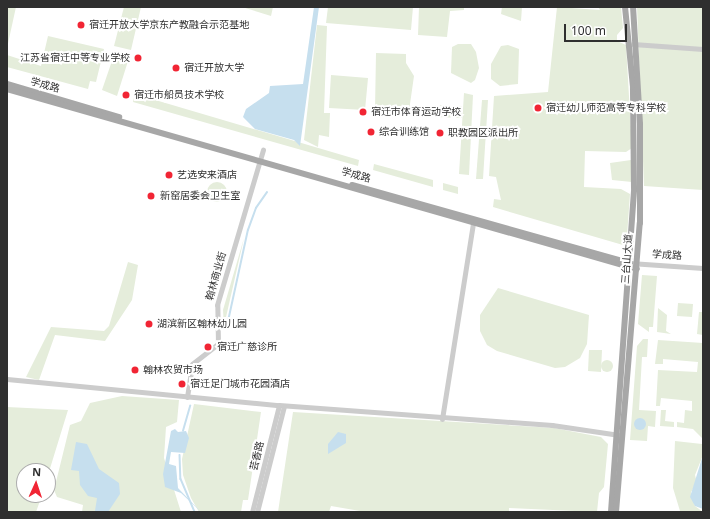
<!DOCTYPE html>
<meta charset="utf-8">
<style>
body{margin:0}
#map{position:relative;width:710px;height:519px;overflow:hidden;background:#fff;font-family:"Noto Sans","Noto Sans SC",sans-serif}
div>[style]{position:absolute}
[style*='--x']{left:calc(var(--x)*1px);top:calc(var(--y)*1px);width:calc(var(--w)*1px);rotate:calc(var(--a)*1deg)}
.green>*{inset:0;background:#e5eddb}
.round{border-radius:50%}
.water>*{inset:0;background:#c6dfee}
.stream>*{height:1.5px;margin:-0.75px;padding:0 0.75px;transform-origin:0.75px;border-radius:0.75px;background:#c6dfee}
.minor>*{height:5px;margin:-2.5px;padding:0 2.5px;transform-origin:2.5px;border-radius:2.5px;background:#ccc}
.major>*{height:6px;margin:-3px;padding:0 3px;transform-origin:3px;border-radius:3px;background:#a7a7a7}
.dots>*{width:11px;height:11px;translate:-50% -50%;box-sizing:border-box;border:2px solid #fff;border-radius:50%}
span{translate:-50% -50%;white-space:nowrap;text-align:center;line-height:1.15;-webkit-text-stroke:4px #fff;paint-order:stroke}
.poi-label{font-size:10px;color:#2f2f2f}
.left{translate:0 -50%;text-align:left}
.right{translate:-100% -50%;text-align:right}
.street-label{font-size:10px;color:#2f2f2f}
.frame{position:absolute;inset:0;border:8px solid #2f2f2f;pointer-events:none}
.north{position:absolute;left:16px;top:463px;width:40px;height:40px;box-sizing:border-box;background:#fff;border:1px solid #acacac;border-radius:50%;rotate:3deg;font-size:11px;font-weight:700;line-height:16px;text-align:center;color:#2f2f2f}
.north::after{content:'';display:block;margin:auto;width:14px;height:18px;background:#f12534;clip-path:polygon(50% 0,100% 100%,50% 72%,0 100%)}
.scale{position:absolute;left:564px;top:24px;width:63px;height:18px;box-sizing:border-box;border:2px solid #2f2f2f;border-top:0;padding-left:5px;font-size:12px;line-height:14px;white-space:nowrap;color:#2f2f2f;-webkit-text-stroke:3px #fff;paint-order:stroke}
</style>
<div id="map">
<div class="green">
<i style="clip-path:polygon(7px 7px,16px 7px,7px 48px)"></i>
<i style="clip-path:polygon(124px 7px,141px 7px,131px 50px,114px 46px)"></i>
<i style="clip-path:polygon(242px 7px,273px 7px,271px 16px)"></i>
<i style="clip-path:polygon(328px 7px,413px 7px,411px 30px,326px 23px)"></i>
<i style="clip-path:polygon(419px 7px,464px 7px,464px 10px,450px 11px,447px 37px,418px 35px)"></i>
<i style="clip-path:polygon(502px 7px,522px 7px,521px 21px,501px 14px)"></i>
<i style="clip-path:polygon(557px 7px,600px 10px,598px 7px,621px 7px,623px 28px,617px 35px,617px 41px,626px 45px,632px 148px,626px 152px,585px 151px,584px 187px,621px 189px,630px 194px,627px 236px,623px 245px,493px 207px,494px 199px,501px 200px,496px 177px,489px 176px,494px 96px,548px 92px)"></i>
<i style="clip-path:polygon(637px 7px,703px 7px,703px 190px,644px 186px)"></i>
<i style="clip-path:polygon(317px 25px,327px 26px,324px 113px,330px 113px,329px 137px,319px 135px,318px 147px,304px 140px)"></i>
<i style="clip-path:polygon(48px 36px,104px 49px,96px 82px,90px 81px,88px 89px,7px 67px,7px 55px,41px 66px)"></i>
<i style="clip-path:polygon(458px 44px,471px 44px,476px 52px,479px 68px,475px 80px,471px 83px,451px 73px,452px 47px)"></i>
<i style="clip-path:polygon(508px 45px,519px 49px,518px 84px,500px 86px,491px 79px,491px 64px,501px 46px)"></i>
<i style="clip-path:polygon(376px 53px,406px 54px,406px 63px,414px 76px,409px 111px,375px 109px)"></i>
<i style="clip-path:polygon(114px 55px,128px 61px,117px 96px,102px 90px)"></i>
<i style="clip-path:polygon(331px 75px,368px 78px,365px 110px,329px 108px)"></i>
<i style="clip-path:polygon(464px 93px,473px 95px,469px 175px,459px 174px)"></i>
<i style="clip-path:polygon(135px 94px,359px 160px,358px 166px,133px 102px)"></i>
<i style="clip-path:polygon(482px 100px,488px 100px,483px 179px,476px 179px)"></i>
<i style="clip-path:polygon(435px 105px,462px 106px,462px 118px,435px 117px)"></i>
<i style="clip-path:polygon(631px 160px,632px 182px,612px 180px,610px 163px)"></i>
<i style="clip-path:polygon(374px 164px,433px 180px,433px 187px,373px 170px)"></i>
<i class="round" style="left:207px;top:182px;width:20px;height:20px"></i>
<i style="clip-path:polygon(443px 183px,458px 187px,458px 194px,443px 190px)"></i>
<i style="clip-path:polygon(244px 238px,224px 326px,223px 310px)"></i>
<i style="clip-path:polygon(128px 262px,138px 265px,132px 300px,105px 341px,55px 335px,39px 380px,26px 377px,51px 327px,104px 331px,109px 326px)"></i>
<i style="clip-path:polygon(642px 275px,657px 276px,653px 327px,649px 327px,649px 332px,638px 324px)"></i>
<i style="clip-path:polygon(498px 288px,589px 315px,587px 344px,580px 358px,565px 367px,555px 368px,497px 351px,487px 345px,480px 331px,480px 315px)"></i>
<i style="clip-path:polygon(678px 303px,693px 304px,692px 317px,677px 316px)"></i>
<i style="clip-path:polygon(658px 308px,667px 315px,666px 331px,671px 334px,657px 332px)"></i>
<i style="clip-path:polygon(699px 312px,703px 312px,703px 335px,697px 334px)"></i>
<i style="clip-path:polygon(643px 339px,648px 339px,647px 357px,642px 357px,639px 410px,656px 411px,655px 427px,648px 426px,647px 441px,630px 440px,637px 346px)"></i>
<i style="clip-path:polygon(658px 340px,703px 343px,703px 439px,693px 429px,677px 427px,677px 422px,684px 423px,685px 410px,692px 411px,692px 401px,661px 398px,660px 406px,656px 406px,658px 370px,697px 372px,698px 362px,663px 359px,663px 364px,655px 364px)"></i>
<i style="clip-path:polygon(589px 350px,602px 350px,601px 372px,588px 371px)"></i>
<i class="round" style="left:601px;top:360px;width:12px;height:12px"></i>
<i style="clip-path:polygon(122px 396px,179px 400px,177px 422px,166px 427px,164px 458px,181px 512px,82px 512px,83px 505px,57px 497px,54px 490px,70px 425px,81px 421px,90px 403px)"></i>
<i style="clip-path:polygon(194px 404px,261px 412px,248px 500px,243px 500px,241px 512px,199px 512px,191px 498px,183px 475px,182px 459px)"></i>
<i style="clip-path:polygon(7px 407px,68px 410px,48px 475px,48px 471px,24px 471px,24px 495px,42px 495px,36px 512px,7px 512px)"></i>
<i style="clip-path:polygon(661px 410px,666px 410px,665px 421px,674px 422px,674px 427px,660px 426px)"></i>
<i style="clip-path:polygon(293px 412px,554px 428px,601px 437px,608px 444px,604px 487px,599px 493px,597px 512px,509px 508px,509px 512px,366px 512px,331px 506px,329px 512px,278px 512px)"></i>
<i style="clip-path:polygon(675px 441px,702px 444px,703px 455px,695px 475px,697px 483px,691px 492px,695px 506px,703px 512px,680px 511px,673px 488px)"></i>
</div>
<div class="water">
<i style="clip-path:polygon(314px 7px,319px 7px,300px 146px,294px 140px,255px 129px,243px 117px,246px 109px,269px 93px,270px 86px,303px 84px)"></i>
<i class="round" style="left:634px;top:418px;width:12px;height:12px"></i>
<i style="clip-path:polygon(175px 429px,178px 432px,186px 431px,189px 438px,185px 453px,171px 452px,169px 464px,176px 466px,178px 488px,201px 512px,181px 493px,165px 487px,163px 474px,171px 431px)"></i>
<i style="clip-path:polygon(338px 432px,346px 434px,346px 443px,328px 454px,328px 444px)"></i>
<i style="clip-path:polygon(76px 442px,87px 444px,99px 469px,119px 483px,120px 494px,108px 512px,95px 511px,97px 498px,88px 496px,80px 485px,79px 471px,71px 470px)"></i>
<i style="clip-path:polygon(703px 455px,703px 509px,695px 506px,690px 497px)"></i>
</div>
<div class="stream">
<i style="--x:227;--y:326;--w:98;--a:-77.7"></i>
<i style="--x:248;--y:230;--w:23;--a:-70"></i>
<i style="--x:256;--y:208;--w:19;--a:-55"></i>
<i style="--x:183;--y:431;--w:26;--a:-74"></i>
<i style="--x:180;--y:455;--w:24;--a:88"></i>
<i style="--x:181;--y:479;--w:36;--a:67"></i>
</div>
<div class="minor">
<i style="--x:633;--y:44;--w:70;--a:4.1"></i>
<i style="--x:630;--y:263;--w:73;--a:3.9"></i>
<i style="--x:7;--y:379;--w:273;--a:5.5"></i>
<i style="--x:279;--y:405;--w:274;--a:4.2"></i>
<i style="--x:552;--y:425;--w:68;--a:8.5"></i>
<i style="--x:187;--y:397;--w:33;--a:-81"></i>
<i style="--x:192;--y:364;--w:33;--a:-38"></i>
<i style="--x:218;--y:344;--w:39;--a:-91"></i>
<i style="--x:217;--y:305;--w:162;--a:-73.5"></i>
<i style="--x:442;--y:419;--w:197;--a:-81"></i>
<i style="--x:252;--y:512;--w:110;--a:-75.8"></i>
<i style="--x:257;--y:512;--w:109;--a:-75.7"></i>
</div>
<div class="major">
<i style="--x:7;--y:84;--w:117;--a:16.4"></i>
<i style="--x:7;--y:89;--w:655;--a:15.95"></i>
<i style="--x:352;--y:185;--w:289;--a:15.7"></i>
<i style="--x:611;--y:512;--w:325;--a:-85.9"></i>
<i style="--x:634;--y:188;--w:101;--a:-90.6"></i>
<i style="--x:633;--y:87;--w:80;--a:-95.7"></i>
<i style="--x:616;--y:512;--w:290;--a:-85.3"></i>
<i style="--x:640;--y:223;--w:99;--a:-90"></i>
<i style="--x:640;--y:124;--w:117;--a:-93.4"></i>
</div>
<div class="dots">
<i style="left:81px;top:25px;background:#f12534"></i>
<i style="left:138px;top:58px;background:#f12534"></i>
<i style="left:176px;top:68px;background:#f12534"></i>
<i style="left:126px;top:95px;background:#f12534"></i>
<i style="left:538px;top:108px;background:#f12534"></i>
<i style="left:363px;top:112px;background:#f12534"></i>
<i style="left:371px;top:132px;background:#f12534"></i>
<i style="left:440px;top:133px;background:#f12534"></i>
<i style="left:169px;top:175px;background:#f12534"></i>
<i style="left:151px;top:196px;background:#f12534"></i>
<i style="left:149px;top:324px;background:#f12534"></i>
<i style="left:208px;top:347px;background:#f12534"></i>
<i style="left:135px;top:370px;background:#f12534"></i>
<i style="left:182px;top:384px;background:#f12534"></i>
</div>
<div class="poi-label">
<span class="left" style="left:89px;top:25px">宿迁开放大学京东产教融合示范基地</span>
<span class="right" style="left:130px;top:58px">江苏省宿迁中等专业学校</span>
<span class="left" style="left:184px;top:68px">宿迁开放大学</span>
<span class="left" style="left:134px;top:95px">宿迁市船员技术学校</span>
<span class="left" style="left:546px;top:108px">宿迁幼儿师范高等专科学校</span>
<span class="left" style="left:371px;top:112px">宿迁市体育运动学校</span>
<span class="left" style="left:379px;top:132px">综合训练馆</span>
<span class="left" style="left:448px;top:133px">职教园区派出所</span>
<span class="left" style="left:177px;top:175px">艺选安来酒店</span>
<span class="left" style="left:160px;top:196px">新窑居委会卫生室</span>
<span class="left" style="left:157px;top:324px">湖滨新区翰林幼儿园</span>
<span class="left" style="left:217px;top:347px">宿迁广慈诊所</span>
<span class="left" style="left:143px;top:370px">翰林农贸市场</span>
<span class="left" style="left:190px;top:384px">宿迁足门城市花园酒店</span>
</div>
<div class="street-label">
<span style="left:45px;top:85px;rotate:16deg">学成路</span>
<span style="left:356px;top:175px;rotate:16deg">学成路</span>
<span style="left:667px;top:255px;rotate:4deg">学成路</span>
<span style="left:627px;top:259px;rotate:-86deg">三台山大道</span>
<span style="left:216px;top:276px;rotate:-74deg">翰林商业街</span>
<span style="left:257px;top:456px;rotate:-76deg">芸香路</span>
</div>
<div class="frame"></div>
<div class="north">N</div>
<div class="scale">100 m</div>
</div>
